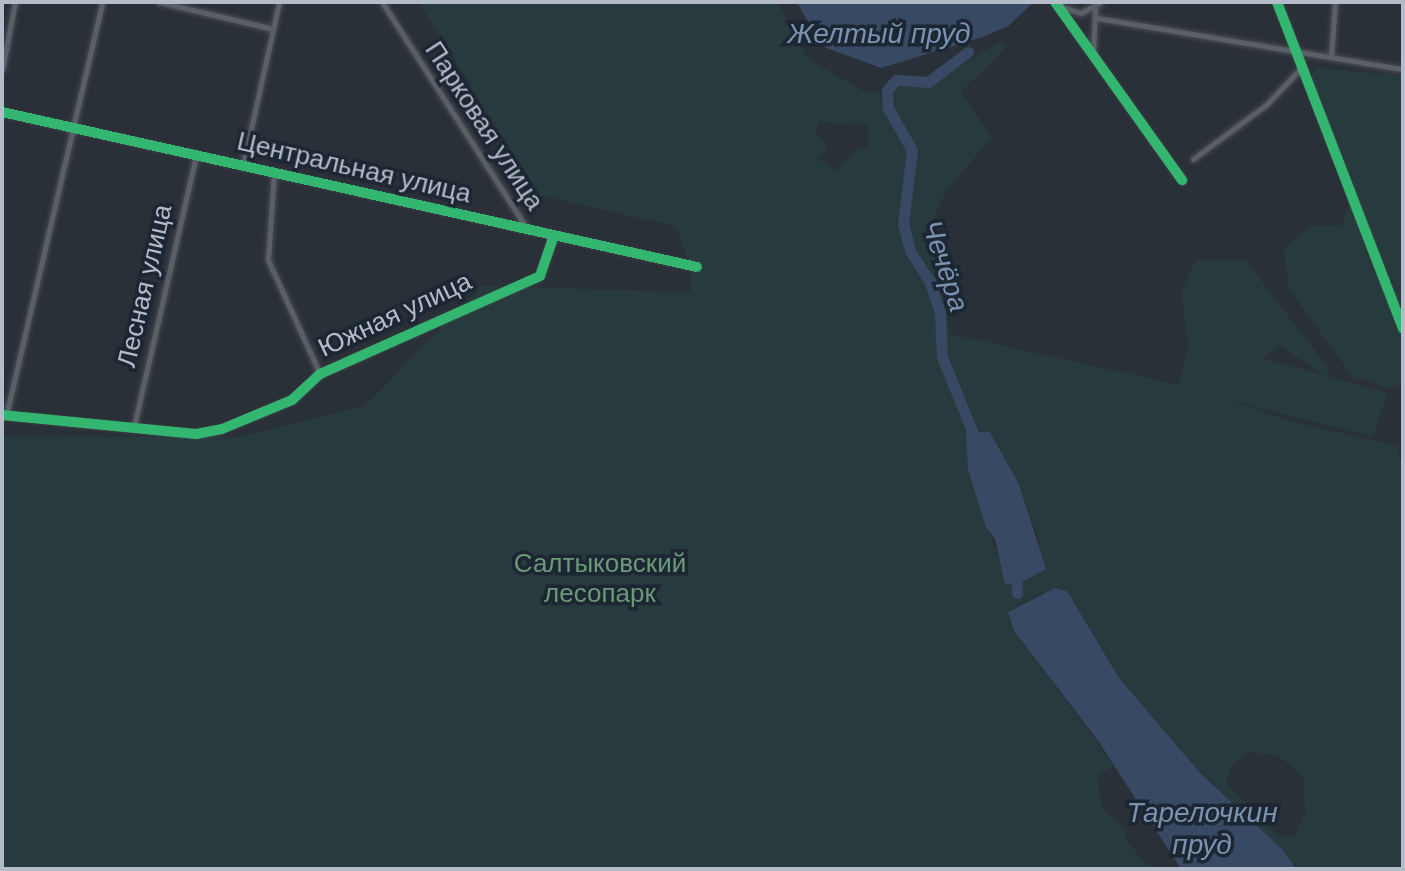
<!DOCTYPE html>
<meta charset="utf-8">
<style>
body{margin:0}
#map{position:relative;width:1405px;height:871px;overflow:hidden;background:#2a3038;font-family:Arial,sans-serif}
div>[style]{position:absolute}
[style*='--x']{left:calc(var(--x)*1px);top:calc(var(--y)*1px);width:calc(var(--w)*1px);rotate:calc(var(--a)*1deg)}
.green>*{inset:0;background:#273a3e}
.water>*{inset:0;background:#384963}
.river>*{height:11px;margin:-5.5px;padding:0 5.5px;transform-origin:5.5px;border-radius:5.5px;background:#384963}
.roads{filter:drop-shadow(0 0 2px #484c53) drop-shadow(0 0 2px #484c53)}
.minor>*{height:5px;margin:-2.5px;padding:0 2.5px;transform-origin:2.5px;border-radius:2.5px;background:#5a5e66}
.cycleway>*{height:10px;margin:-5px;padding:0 5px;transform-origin:5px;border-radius:5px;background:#33b770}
span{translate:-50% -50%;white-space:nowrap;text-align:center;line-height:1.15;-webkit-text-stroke:7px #1d2633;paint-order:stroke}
.street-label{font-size:26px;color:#b4bcc9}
.park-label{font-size:26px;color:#6b9a76}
.water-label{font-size:28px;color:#7c92b1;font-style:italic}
.frame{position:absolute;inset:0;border:4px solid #b4bcc9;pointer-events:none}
</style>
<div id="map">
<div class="green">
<i style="clip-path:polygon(evenodd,419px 2px,777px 2px,808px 59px,865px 92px,885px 94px,902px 85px,932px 83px,1001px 41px,1006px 48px,961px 91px,992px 138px,946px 190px,929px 228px,950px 334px,1179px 385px,1188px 345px,1181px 292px,1196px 261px,1246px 261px,1330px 370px,1327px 376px,1387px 393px,1373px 437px,1221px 398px,1298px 423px,1398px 446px,1403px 474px,1403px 869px,1296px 869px,1282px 849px,1200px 773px,1119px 678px,1067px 591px,1040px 592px,1008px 612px,1014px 631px,1114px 766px,1097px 776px,1102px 810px,1123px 827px,1126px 840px,1147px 865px,1160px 869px,2px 869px,2px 436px,239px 437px,364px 406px,482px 286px,690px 292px,691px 270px,678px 231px,671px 225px,538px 195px,419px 2px,819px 122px,867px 125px,869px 148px,858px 148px,836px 171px,818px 159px,828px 146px,816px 133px,819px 122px,419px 2px,1280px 346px,1321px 373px,1321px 374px,1261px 359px,1280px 346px,419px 2px,990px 432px,1019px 484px,1039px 539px,1038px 553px,1006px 580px,968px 470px,970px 457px,990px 432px,419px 2px,1249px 752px,1279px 756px,1304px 778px,1305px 815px,1294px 837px,1278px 837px,1226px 783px,1231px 765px,1249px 752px)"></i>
<i style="clip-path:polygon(1317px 68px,1403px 76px,1401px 384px,1390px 389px,1352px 376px,1289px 289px,1284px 249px,1310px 226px,1342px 225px,1349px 205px,1351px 183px,1310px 75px)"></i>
</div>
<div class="water">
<i style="clip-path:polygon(797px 2px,1034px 2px,1008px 26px,983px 37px,881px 68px,821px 46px)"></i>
<i style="clip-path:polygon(990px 432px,1019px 484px,1046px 569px,1016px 585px,1005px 584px,995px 539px,986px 527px,968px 470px,966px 433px)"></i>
<i style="clip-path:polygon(1055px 588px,1067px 591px,1119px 678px,1200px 773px,1282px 849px,1296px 869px,1181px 869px,1099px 742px,1014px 631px,1008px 612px)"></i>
</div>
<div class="river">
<i style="--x:968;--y:52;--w:50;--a:143.1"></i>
<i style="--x:928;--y:82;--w:32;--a:-176"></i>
<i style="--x:896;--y:80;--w:13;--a:132"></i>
<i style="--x:887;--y:90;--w:18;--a:87"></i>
<i style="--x:888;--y:108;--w:48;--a:60.3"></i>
<i style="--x:912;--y:150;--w:75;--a:96.9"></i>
<i style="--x:903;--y:224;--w:28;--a:75"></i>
<i style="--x:910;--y:251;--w:37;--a:57"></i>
<i style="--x:930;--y:282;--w:32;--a:72"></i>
<i style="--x:940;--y:312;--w:45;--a:87.5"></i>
<i style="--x:942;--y:357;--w:93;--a:67.9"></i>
<i style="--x:1016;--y:571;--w:22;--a:87"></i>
</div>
<div class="roads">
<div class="minor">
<i style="--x:159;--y:2;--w:117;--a:13.3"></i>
<i style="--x:382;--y:2;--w:271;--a:57.4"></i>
<i style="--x:1055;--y:2;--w:219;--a:54.5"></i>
<i style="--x:1277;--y:2;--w:350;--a:68.9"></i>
<i style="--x:1059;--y:6;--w:23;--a:18"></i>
<i style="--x:1081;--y:13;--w:23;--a:-29"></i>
<i style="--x:1097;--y:18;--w:310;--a:9.5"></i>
<i style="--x:1093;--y:55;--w:46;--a:-87.5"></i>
<i style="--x:1331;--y:57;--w:55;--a:-85.8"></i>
<i style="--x:2;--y:70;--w:69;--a:-79.2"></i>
<i style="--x:2;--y:112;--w:712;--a:12.57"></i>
<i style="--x:1193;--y:159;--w:92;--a:-36.6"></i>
<i style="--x:1267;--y:104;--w:51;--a:-46.6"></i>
<i style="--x:243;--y:165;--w:167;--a:-77.5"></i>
<i style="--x:274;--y:172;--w:88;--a:93.9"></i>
<i style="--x:268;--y:260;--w:125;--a:65.5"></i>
<i style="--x:2;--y:415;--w:195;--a:5.6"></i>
<i style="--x:196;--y:434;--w:26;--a:-11"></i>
<i style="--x:222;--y:429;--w:76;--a:-22.5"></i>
<i style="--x:292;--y:400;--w:38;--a:-43"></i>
<i style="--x:320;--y:374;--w:241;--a:-24"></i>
<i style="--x:540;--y:276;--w:40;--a:-71.1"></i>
<i style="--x:6;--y:416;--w:425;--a:-76.9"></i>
<i style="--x:134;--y:426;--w:278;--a:-77.1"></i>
</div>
</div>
<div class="cycleway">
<i style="--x:1055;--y:2;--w:219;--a:54.5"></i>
<i style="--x:1277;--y:2;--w:350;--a:68.9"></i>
<i style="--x:2;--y:112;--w:712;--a:12.57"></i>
<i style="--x:2;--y:415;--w:195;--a:5.6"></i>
<i style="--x:196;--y:434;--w:26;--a:-11"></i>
<i style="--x:222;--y:429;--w:76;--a:-22.5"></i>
<i style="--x:292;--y:400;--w:38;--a:-43"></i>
<i style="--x:320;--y:374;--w:241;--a:-24"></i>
<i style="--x:540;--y:276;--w:40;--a:-71.1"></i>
</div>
<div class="street-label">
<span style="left:484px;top:126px;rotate:57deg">Парковая улица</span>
<span style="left:354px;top:168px;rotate:13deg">Центральная улица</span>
<span style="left:145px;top:286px;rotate:-77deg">Лесная улица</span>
<span style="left:395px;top:315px;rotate:-25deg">Южная улица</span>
</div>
<div class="park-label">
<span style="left:600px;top:579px">Салтыковский<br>лесопарк</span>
</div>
<div class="water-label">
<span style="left:879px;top:34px">Желтый пруд</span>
<span style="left:945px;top:266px;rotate:72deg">Чечёра</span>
<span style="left:1202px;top:829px">Тарелочкин<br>пруд</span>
</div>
<div class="frame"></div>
</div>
